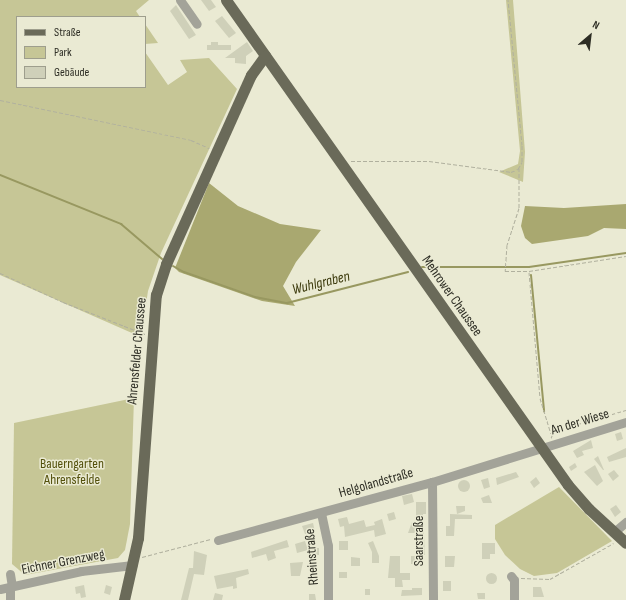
<!DOCTYPE html>
<meta charset="utf-8">
<style>
body{margin:0}
#map{position:relative;width:626px;height:600px;overflow:hidden;background:#eaead3;font-family:"Sofia Sans Condensed",sans-serif}
div>[style]{position:absolute}
[style*='--x']{left:calc(var(--x)*1px);top:calc(var(--y)*1px);width:calc(var(--w)*1px);rotate:calc(var(--a)*1deg)}
.green>*{inset:0;background:#c6c696}
.forest>*{inset:0;background:#a9a870}
.stream>*{height:2px;margin:-1px;padding:0 1px;transform-origin:1px;border-radius:1px;background:#989860}
.building>*{inset:0;background:#cfd0b9}
.round{border-radius:50%}
.path>*{height:1px;margin-top:-0.5px;transform-origin:0;background:repeating-linear-gradient(90deg,#b0b09e 0 4px,transparent 0 6px)}
.minor>*{height:9px;margin:-4.5px;padding:0 4.5px;transform-origin:4.5px;border-radius:4.5px;background:#a3a399}
.major>*{height:11px;margin:-5.5px;padding:0 5.5px;transform-origin:5.5px;border-radius:5.5px;background:#6a6a59}
span{translate:-50% -50%;white-space:nowrap;text-align:center;line-height:1.15;-webkit-text-stroke:3px #eaead3;paint-order:stroke}
.street-label{font-size:14px;color:#2d2d24}
.park-label{font-size:14px;color:#53500b}
.water-label{font-size:15px;color:#3b390b;font-style:italic}
.legend{position:absolute;left:16px;top:16px;width:130px;height:72px;box-sizing:border-box;background:#eaead3;border:1px solid #9e9e8d;margin:0;padding:5px 7px;list-style:none;font-size:12px;color:#2d2d24}
.legend li{display:flex;align-items:center;gap:8px;height:20px}
.legend b{width:20px;border:1px solid #9e9e8d}
.north{position:absolute;left:570px;top:16px;width:40px;height:40px;-webkit-text-stroke:3px #eaead3;paint-order:stroke;rotate:28deg;font-size:11px;font-weight:700;line-height:16px;text-align:center;color:#2d2d24}
.north::after{content:'';display:block;margin:auto;width:14px;height:18px;background:#2d2d24;clip-path:polygon(50% 0,100% 100%,50% 72%,0 100%)}
</style>
<div id="map">
<div class="green">
<i style="clip-path:polygon(0 0,149px 0,136px 11px,140px 17px,17px 17px,17px 87px,145px 87px,145px 52px,168px 85px,187px 72px,180px 60px,209px 58px,237px 89px,161px 253px,148px 291px,141px 337px,0 275px)"></i>
<i style="clip-path:polygon(506px 0,513px 0,525px 152px,523px 182px,499px 172px,518px 164px,520px 151px)"></i>
<i style="clip-path:polygon(145px 24px,158px 43px,145px 44px)"></i>
<i style="clip-path:polygon(134px 398px,130px 524px,125px 550px,118px 558px,25px 575px,12px 564px,14px 423px)"></i>
<i style="clip-path:polygon(559px 487px,612px 541px,557px 573px,534px 576px,520px 569px,505px 555px,495px 539px,495px 525px)"></i>
</div>
<div class="forest">
<i style="clip-path:polygon(209px 183px,238px 206px,280px 224px,321px 230px,296px 262px,283px 286px,295px 306px,262px 301px,179px 272px,175px 268px)"></i>
<i style="clip-path:polygon(626px 204px,626px 229px,604px 228px,588px 236px,532px 244px,525px 238px,521px 226px,525px 206px,564px 208px)"></i>
</div>
<div class="stream">
<i style="--x:0;--y:175;--w:131;--a:22"></i>
<i style="--x:121;--y:224;--w:54;--a:40.5"></i>
<i style="--x:173;--y:266;--w:13;--a:29"></i>
<i style="--x:184;--y:272;--w:75;--a:19.4"></i>
<i style="--x:255;--y:297;--w:33;--a:11"></i>
<i style="--x:287;--y:303;--w:125;--a:-14.4"></i>
<i style="--x:422;--y:267;--w:107;--a:0"></i>
<i style="--x:529;--y:267;--w:98;--a:-8.2"></i>
<i style="--x:531;--y:275;--w:137;--a:84.5"></i>
</div>
<div class="building">
<i style="clip-path:polygon(201px 0,211px 0,216px 7px,209px 11px)"></i>
<i style="clip-path:polygon(176px 5px,196px 35px,189px 39px,170px 11px)"></i>
<i style="clip-path:polygon(222px 16px,236px 33px,229px 38px,215px 21px)"></i>
<i style="clip-path:polygon(211px 42px,218px 42px,218px 45px,231px 45px,231px 50px,207px 50px,207px 45px,211px 45px)"></i>
<i style="clip-path:polygon(247px 42px,253px 51px,246px 56px,246px 64px,235px 63px,235px 58px,225px 58px)"></i>
<i style="clip-path:polygon(621px 432px,623px 439px,617px 441px,615px 434px)"></i>
<i style="clip-path:polygon(591px 440px,593px 448px,582px 451px,584px 455px,577px 458px,573px 451px)"></i>
<i style="clip-path:polygon(626px 448px,626px 457px,609px 462px,607px 457px)"></i>
<i style="clip-path:polygon(598px 456px,604px 470px,603px 470px,594px 459px)"></i>
<i style="clip-path:polygon(575px 463px,577px 467px,571px 471px,569px 467px)"></i>
<i style="clip-path:polygon(595px 465px,603px 481px,597px 486px,584px 472px)"></i>
<i style="clip-path:polygon(614px 470px,619px 476px,613px 481px,608px 474px)"></i>
<i style="clip-path:polygon(516px 472px,519px 477px,497px 485px,496px 478px)"></i>
<i style="clip-path:polygon(536px 477px,540px 483px,534px 488px,530px 482px)"></i>
<i style="clip-path:polygon(488px 478px,490px 487px,484px 489px,481px 480px)"></i>
<i class="round" style="left:458px;top:480px;width:12px;height:12px"></i>
<i style="clip-path:polygon(412px 494px,414px 502px,404px 505px,402px 496px)"></i>
<i style="clip-path:polygon(489px 495px,492px 503px,483px 503px,481px 498px)"></i>
<i style="clip-path:polygon(416px 502px,426px 502px,426px 514px,423px 514px,425px 555px,416px 555px,416px 533px,408px 533px,412px 522px,416px 522px)"></i>
<i style="clip-path:polygon(616px 505px,621px 512px,615px 517px,610px 509px)"></i>
<i style="clip-path:polygon(456px 506px,465px 506px,465px 511px,457px 514px)"></i>
<i style="clip-path:polygon(394px 512px,396px 519px,389px 521px,387px 514px)"></i>
<i style="clip-path:polygon(450px 514px,472px 515px,472px 519px,455px 519px,454px 536px,446px 536px,446px 526px,450px 526px)"></i>
<i style="clip-path:polygon(347px 517px,349px 524px,364px 520px,366px 527px,375px 525px,374px 522px,382px 519px,386px 534px,375px 537px,374px 530px,345px 537px,344px 526px,340px 527px,338px 519px)"></i>
<i style="clip-path:polygon(313px 523px,315px 532px,305px 534px,302px 526px)"></i>
<i style="clip-path:polygon(287px 540px,289px 547px,274px 551px,276px 558px,268px 561px,266px 554px,252px 558px,251px 552px)"></i>
<i style="clip-path:polygon(305px 541px,308px 550px,297px 553px,295px 544px)"></i>
<i style="clip-path:polygon(339px 541px,348px 541px,348px 550px,339px 550px)"></i>
<i style="clip-path:polygon(373px 541px,379px 556px,379px 563px,372px 563px,372px 552px,368px 543px)"></i>
<i style="clip-path:polygon(482px 543px,495px 543px,495px 554px,490px 554px,490px 559px,482px 559px)"></i>
<i style="clip-path:polygon(312px 548px,319px 548px,319px 555px,312px 555px)"></i>
<i style="clip-path:polygon(194px 551px,207px 555px,204px 575px,194px 574px,188px 600px,181px 600px,189px 568px,193px 568px)"></i>
<i style="clip-path:polygon(390px 556px,400px 556px,400px 573px,410px 573px,410px 580px,402px 580px,403px 587px,395px 587px,395px 578px,388px 578px)"></i>
<i style="clip-path:polygon(411px 556px,420px 556px,420px 564px,411px 564px)"></i>
<i style="clip-path:polygon(445px 556px,455px 556px,454px 567px,445px 567px)"></i>
<i style="clip-path:polygon(351px 557px,360px 558px,360px 566px,351px 566px)"></i>
<i style="clip-path:polygon(303px 562px,300px 576px,291px 576px,290px 563px)"></i>
<i style="clip-path:polygon(248px 569px,249px 574px,236px 578px,237px 588px,233px 589px,233px 586px,217px 589px,214px 576px)"></i>
<i style="clip-path:polygon(339px 572px,347px 572px,347px 578px,339px 578px)"></i>
<i class="round" style="left:485.5px;top:572.5px;width:11px;height:11px"></i>
<i style="clip-path:polygon(311px 578px,316px 578px,316px 585px,311px 585px)"></i>
<i style="clip-path:polygon(443px 581px,451px 581px,451px 591px,443px 591px)"></i>
<i style="clip-path:polygon(84px 585px,86px 597px,81px 598px,80px 593px,76px 594px,75px 587px)"></i>
<i style="clip-path:polygon(106px 585px,112px 587px,110px 595px,104px 593px)"></i>
<i style="clip-path:polygon(533px 587px,541px 587px,544px 597px,533px 597px)"></i>
<i style="clip-path:polygon(412px 588px,422px 588px,422px 595px,401px 596px,402px 590px,412px 590px)"></i>
<i style="clip-path:polygon(365px 589px,370px 589px,370px 595px,365px 595px)"></i>
<i style="clip-path:polygon(215px 593px,223px 595px,222px 600px,213px 600px)"></i>
<i style="clip-path:polygon(477px 593px,485px 593px,485px 599px,478px 599px)"></i>
<i style="clip-path:polygon(309px 594px,315px 594px,316px 600px,309px 600px)"></i>
</div>
<div class="path">
<i style="--x:0;--y:100;--w:195;--a:11.8"></i>
<i style="--x:191;--y:140;--w:20;--a:24"></i>
<i style="--x:351;--y:161;--w:78;--a:0"></i>
<i style="--x:429;--y:161;--w:83;--a:7.6"></i>
<i style="--x:511;--y:172;--w:8;--a:-23"></i>
<i style="--x:518;--y:169;--w:8;--a:-60"></i>
<i style="--x:522;--y:162;--w:17;--a:-90"></i>
<i style="--x:522;--y:145;--w:146;--a:-95.5"></i>
<i style="--x:519;--y:168;--w:40;--a:90"></i>
<i style="--x:519;--y:208;--w:39;--a:108"></i>
<i style="--x:507;--y:245;--w:26;--a:94"></i>
<i style="--x:505;--y:271;--w:24;--a:0"></i>
<i style="--x:529;--y:271;--w:98;--a:-8.8"></i>
<i style="--x:529;--y:272;--w:126;--a:85"></i>
<i style="--x:540;--y:398;--w:37;--a:73"></i>
<i style="--x:0;--y:273;--w:69;--a:24.7"></i>
<i style="--x:63;--y:302;--w:88;--a:21.3"></i>
<i style="--x:551;--y:438;--w:8;--a:-67"></i>
<i style="--x:554;--y:431;--w:75;--a:-16.3"></i>
<i style="--x:142;--y:557;--w:71;--a:-14.6"></i>
<i style="--x:521;--y:578;--w:29;--a:2"></i>
<i style="--x:550;--y:579;--w:73;--a:-29.4"></i>
</div>
<div class="minor">
<i style="--x:180;--y:0;--w:29;--a:55"></i>
<i style="--x:432;--y:482;--w:118;--a:89.5"></i>
<i style="--x:321;--y:513;--w:34;--a:78"></i>
<i style="--x:328;--y:546;--w:54;--a:90"></i>
<i style="--x:614;--y:532;--w:16;--a:-40"></i>
<i style="--x:218;--y:540;--w:222;--a:-15.2"></i>
<i style="--x:432;--y:482;--w:203;--a:-17.2"></i>
<i style="--x:10;--y:574;--w:12;--a:81"></i>
<i style="--x:511;--y:576;--w:5;--a:53"></i>
<i style="--x:514;--y:580;--w:20;--a:90"></i>
<i style="--x:10;--y:587;--w:13;--a:90"></i>
<i style="--x:0;--y:589;--w:83;--a:-12.5"></i>
<i style="--x:81;--y:571;--w:52;--a:-6.6"></i>
</div>
<div class="major">
<i style="--x:226;--y:0;--w:593;--a:54.81"></i>
<i style="--x:568;--y:485;--w:32;--a:49"></i>
<i style="--x:589;--y:509;--w:50;--a:42.6"></i>
<i style="--x:124;--y:600;--w:64;--a:-77.3"></i>
<i style="--x:138;--y:538;--w:244;--a:-85.8"></i>
<i style="--x:156;--y:295;--w:33;--a:-72"></i>
<i style="--x:166;--y:264;--w:207;--a:-65.8"></i>
<i style="--x:251;--y:75;--w:24;--a:-54"></i>
</div>
<div class="street-label">
<span style="left:452px;top:296px;rotate:55deg">Mehrower Chaussee</span>
<span style="left:137px;top:351px;rotate:-85deg">Ahrensfelder Chaussee</span>
<span style="left:580px;top:422px;rotate:-17deg">An der Wiese</span>
<span style="left:376px;top:483px;rotate:-16deg">Helgolandstraße</span>
<span style="left:419px;top:541px;rotate:-90deg">Saarstraße</span>
<span style="left:312px;top:557px;rotate:-94deg">Rheinstraße</span>
<span style="left:63px;top:562px;rotate:-11deg">Eichner Grenzweg</span>
</div>
<div class="park-label">
<span style="left:72px;top:472px">Bauerngarten<br>Ahrensfelde</span>
</div>
<div class="water-label">
<span style="left:321px;top:283px;rotate:-14deg">Wuhlgraben</span>
</div>
<ul class="legend">
<li><b style="height:5px;background:#6a6a59"></b>Straße</li>
<li><b style="height:11px;background:#c6c696"></b>Park</li>
<li><b style="height:11px;background:#cfd0b9"></b>Gebäude</li>
</ul>
<div class="north">N</div>
</div>
